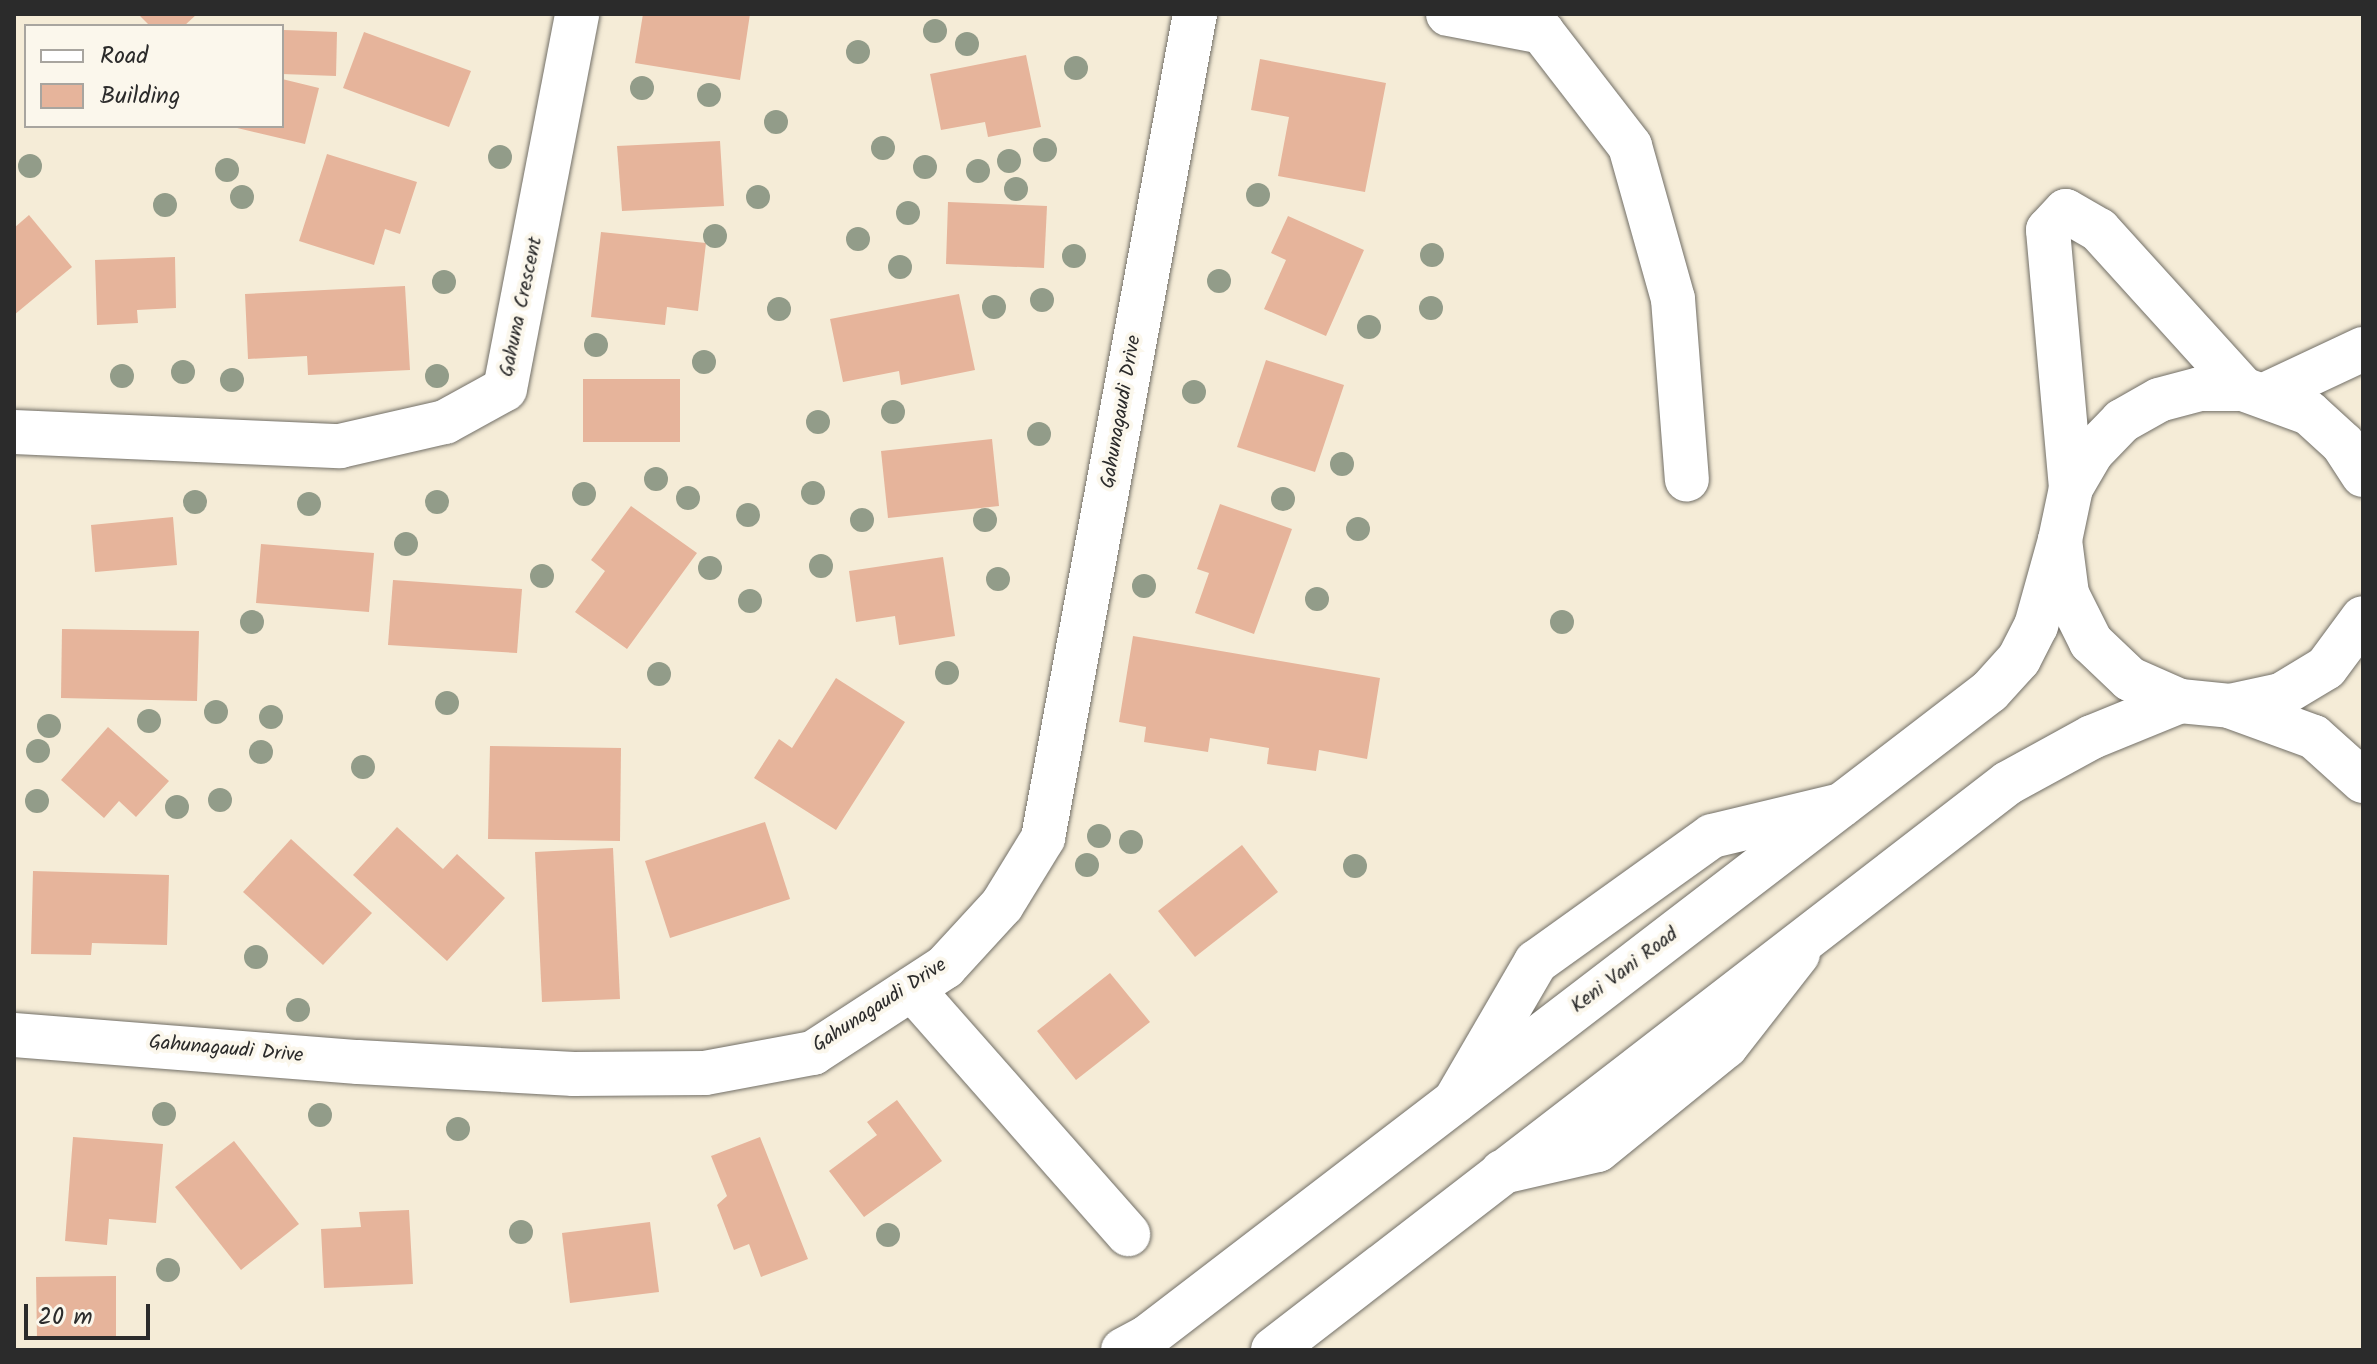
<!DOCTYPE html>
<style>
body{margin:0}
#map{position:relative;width:2377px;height:1364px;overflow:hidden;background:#f5ecd7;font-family:Kalam,sans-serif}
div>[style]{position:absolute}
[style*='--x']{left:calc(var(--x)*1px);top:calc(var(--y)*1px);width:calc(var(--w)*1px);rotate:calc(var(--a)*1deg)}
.building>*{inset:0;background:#e6b49b}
.roads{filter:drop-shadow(0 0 2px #726f67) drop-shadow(0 0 2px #726f67)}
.minor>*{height:44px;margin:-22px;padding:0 22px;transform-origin:22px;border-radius:22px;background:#fff}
.major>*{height:44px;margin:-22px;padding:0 22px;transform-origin:22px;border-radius:22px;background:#fff}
.trees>*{width:24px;height:24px;margin:-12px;border-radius:50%;background:#929c89}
span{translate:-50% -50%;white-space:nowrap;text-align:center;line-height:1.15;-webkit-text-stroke:8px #fbf7ec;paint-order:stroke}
.street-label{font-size:20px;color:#2b2b2b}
.frame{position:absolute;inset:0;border:16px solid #2b2b2b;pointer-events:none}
.legend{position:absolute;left:24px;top:24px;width:260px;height:104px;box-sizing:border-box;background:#fbf7ec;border:2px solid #a8a59f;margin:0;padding:10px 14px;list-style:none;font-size:24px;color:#2b2b2b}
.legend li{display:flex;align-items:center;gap:16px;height:40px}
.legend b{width:40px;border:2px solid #a8a59f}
.scale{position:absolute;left:24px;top:1304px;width:126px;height:36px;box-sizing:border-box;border:4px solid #2b2b2b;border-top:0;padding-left:10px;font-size:24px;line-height:28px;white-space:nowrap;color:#2b2b2b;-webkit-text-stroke:6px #fbf7ec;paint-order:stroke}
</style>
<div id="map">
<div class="building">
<i style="clip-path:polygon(138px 14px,197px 14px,184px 26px,150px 26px)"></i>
<i style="clip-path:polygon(643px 14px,750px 14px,740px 80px,635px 63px)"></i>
<i style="clip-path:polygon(284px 30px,337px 32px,336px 76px,282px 74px)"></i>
<i style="clip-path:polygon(364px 32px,471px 71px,449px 127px,343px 88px)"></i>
<i style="clip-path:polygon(1026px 55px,1041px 127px,988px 137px,985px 122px,941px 130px,930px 74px)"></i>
<i style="clip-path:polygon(1260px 59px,1386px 83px,1365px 192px,1278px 176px,1289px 117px,1251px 110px)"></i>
<i style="clip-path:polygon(282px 79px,319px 88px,305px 144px,233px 127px,282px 126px)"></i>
<i style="clip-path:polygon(720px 141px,724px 206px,622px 211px,617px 146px)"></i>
<i style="clip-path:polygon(327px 154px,417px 182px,400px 234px,385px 229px,374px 265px,299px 241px)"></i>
<i style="clip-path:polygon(948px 202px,1047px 206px,1044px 268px,946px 264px)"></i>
<i style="clip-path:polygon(29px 215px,72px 267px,14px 315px,14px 228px)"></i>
<i style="clip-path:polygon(1288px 216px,1364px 250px,1326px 336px,1264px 309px,1286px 260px,1271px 253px)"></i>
<i style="clip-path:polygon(601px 232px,706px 243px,698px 311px,667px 307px,665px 325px,591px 317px)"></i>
<i style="clip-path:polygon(175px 257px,176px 308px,137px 310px,138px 323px,97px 325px,95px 260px)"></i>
<i style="clip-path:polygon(405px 286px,410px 370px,308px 375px,307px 356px,248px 359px,245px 294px)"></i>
<i style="clip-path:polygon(959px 294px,975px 370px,901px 385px,899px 371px,843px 382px,830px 319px)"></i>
<i style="clip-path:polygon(1266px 360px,1344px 385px,1315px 472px,1237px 447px)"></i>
<i style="clip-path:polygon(583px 379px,680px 379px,680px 442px,583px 442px)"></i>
<i style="clip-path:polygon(992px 439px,999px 506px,888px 518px,881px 451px)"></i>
<i style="clip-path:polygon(1220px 504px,1292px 529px,1254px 634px,1195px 613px,1209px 573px,1197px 569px)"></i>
<i style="clip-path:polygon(631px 506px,697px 553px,627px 649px,575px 612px,605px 571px,591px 560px)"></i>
<i style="clip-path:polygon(173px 517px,177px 565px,95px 572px,91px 525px)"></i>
<i style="clip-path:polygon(261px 544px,374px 553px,369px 612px,256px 603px)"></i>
<i style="clip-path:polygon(943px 557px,955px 636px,899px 645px,895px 616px,856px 622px,849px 571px)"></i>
<i style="clip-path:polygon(393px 580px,522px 589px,517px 653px,388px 645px)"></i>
<i style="clip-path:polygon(62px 629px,199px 631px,197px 701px,61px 698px)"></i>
<i style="clip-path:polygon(1133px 636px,1380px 678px,1367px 759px,1319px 750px,1316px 771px,1267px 764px,1269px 748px,1210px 738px,1208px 752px,1144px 742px,1146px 727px,1119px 722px)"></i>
<i style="clip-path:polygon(836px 678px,905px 722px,836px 830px,754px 778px,779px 739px,792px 748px)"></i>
<i style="clip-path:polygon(108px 727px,169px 781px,136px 817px,119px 801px,104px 818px,61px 780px)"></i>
<i style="clip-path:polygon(490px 746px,621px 748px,620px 841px,488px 839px)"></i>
<i style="clip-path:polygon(765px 822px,790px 899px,670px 938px,645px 861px)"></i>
<i style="clip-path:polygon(397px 827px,443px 869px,457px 854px,505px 898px,447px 961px,353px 875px)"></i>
<i style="clip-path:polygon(291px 839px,372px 913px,323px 965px,243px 892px)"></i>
<i style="clip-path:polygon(1242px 845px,1278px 892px,1195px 957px,1158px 911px)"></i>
<i style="clip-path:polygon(613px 848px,620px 999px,542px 1002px,535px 852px)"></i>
<i style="clip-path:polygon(33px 871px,169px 875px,167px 945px,92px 943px,91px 955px,31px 954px)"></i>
<i style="clip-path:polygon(1110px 973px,1150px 1022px,1076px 1080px,1037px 1031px)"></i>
<i style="clip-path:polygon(897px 1100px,942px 1161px,864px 1217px,829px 1171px,877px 1135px,867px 1122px)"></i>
<i style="clip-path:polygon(73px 1137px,163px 1144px,156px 1223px,109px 1219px,107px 1245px,65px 1241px)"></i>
<i style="clip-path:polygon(760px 1137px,808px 1259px,761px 1277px,749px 1244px,734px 1250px,717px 1205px,727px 1196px,711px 1156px)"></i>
<i style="clip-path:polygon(234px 1141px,299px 1224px,241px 1270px,175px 1187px)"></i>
<i style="clip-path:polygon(409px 1210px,413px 1284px,324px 1288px,321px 1229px,361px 1227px,359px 1212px)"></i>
<i style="clip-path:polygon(650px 1222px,659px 1292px,570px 1303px,562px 1233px)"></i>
<i style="clip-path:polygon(116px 1276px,116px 1338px,37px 1338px,36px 1277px)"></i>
</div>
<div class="roads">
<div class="minor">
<i style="--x:1448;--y:14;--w:96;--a:10.8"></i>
<i style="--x:1542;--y:32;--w:144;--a:52.3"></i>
<i style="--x:1630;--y:146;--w:159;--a:74.3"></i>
<i style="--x:1673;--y:299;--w:181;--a:85.6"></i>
<i style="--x:14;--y:432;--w:326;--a:2.5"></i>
<i style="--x:340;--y:446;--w:108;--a:-12.9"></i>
<i style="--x:445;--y:422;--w:68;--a:-28.8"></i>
<i style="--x:505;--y:389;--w:382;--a:-79.1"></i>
<i style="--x:2071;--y:488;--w:259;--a:-95.1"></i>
<i style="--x:2048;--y:230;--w:26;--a:-47"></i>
<i style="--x:2066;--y:211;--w:38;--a:30"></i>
<i style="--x:2099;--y:230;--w:215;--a:47.8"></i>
<i style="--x:912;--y:989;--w:327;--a:48.6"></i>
<i style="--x:14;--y:1035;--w:345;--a:4.5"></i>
<i style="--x:358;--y:1062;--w:216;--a:3.2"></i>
<i style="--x:574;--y:1074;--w:131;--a:-0.4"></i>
<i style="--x:705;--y:1073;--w:110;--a:-10.5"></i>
<i style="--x:813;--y:1053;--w:158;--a:-33.1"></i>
<i style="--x:945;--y:967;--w:84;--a:-47.4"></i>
<i style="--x:1002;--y:905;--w:79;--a:-58.5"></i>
<i style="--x:1043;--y:838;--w:838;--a:-79.55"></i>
<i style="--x:1455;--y:1101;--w:161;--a:-59.8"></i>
<i style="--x:1536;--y:962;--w:216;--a:-35.6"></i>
<i style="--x:1712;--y:836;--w:133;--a:-13.5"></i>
<i style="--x:1502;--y:1172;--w:98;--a:-12.9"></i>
<i style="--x:1598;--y:1150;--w:165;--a:-39.1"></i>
<i style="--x:1726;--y:1046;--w:117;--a:-52"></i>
</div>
<div class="major">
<i style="--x:2267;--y:394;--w:106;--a:-25.1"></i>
<i style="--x:2363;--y:475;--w:37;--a:-123"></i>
<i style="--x:2343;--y:444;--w:46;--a:-137.6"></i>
<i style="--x:2309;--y:413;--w:70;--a:-160"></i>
<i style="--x:2243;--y:389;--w:43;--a:180"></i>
<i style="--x:2200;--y:389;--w:42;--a:165"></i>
<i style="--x:2159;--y:400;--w:43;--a:150.4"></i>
<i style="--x:2122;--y:421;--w:43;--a:134.1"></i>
<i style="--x:2092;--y:452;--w:42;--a:120.3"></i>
<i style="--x:2071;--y:488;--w:53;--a:101.9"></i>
<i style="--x:2060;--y:540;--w:54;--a:82.6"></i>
<i style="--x:2067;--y:594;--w:54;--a:63.4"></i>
<i style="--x:2091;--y:642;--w:54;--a:43.5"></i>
<i style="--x:2130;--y:679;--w:55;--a:23.7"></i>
<i style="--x:2180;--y:701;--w:50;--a:5.7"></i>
<i style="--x:2230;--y:706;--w:52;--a:-12.2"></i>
<i style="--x:2281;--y:695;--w:52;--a:-31"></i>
<i style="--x:2326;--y:668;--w:62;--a:-53.5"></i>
<i style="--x:2232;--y:707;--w:87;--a:20.1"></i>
<i style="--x:2314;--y:737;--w:66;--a:41.9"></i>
<i style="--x:1123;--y:1350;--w:26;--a:-28"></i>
<i style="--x:1146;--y:1338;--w:1063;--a:-37.47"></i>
<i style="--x:1990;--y:691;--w:43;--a:-47.8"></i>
<i style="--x:2019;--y:659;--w:37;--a:-63"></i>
<i style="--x:2036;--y:626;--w:89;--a:-74.4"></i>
<i style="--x:1273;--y:1350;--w:928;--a:-37.65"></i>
<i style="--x:2008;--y:783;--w:96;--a:-28.7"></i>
<i style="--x:2092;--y:737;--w:95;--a:-22.2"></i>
</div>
</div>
<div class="trees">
<i style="left:935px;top:31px"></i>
<i style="left:967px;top:44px"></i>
<i style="left:858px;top:52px"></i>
<i style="left:1076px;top:68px"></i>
<i style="left:642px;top:88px"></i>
<i style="left:709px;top:95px"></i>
<i style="left:776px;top:122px"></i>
<i style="left:883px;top:148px"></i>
<i style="left:1045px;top:150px"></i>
<i style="left:500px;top:157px"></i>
<i style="left:1009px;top:161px"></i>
<i style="left:30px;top:166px"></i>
<i style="left:925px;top:167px"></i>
<i style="left:227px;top:170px"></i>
<i style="left:978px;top:171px"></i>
<i style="left:1016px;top:189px"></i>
<i style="left:1258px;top:195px"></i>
<i style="left:242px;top:197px"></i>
<i style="left:758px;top:197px"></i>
<i style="left:165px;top:205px"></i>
<i style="left:908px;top:213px"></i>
<i style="left:715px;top:236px"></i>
<i style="left:858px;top:239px"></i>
<i style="left:1432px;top:255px"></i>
<i style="left:1074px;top:256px"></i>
<i style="left:900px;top:267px"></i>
<i style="left:1219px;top:281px"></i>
<i style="left:444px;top:282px"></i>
<i style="left:1042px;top:300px"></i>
<i style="left:994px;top:307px"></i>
<i style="left:1431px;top:308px"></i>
<i style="left:779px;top:309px"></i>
<i style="left:1369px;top:327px"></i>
<i style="left:596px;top:345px"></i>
<i style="left:704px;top:362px"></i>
<i style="left:183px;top:372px"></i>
<i style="left:122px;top:376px"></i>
<i style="left:437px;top:376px"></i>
<i style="left:232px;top:380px"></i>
<i style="left:1194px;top:392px"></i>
<i style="left:893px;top:412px"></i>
<i style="left:818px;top:422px"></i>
<i style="left:1039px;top:434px"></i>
<i style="left:1342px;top:464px"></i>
<i style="left:656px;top:479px"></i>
<i style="left:813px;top:493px"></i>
<i style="left:584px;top:494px"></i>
<i style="left:688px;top:498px"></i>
<i style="left:1283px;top:499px"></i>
<i style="left:195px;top:502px"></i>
<i style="left:437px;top:502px"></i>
<i style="left:309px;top:504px"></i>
<i style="left:748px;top:515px"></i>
<i style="left:862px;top:520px"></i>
<i style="left:985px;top:520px"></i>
<i style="left:1358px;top:529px"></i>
<i style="left:406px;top:544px"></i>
<i style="left:821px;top:566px"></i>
<i style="left:710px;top:568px"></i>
<i style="left:542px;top:576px"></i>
<i style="left:998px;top:579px"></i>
<i style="left:1144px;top:586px"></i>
<i style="left:1317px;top:599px"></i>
<i style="left:750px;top:601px"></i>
<i style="left:252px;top:622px"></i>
<i style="left:1562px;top:622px"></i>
<i style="left:947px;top:673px"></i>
<i style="left:659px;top:674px"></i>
<i style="left:447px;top:703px"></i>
<i style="left:216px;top:712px"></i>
<i style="left:271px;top:717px"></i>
<i style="left:149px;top:721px"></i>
<i style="left:49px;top:726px"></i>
<i style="left:38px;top:751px"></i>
<i style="left:261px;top:752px"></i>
<i style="left:363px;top:767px"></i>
<i style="left:220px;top:800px"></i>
<i style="left:37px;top:801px"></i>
<i style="left:177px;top:807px"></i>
<i style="left:1099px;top:836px"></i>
<i style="left:1131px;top:842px"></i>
<i style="left:1087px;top:865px"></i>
<i style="left:1355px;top:866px"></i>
<i style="left:256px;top:957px"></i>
<i style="left:298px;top:1010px"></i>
<i style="left:164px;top:1114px"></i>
<i style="left:320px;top:1115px"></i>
<i style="left:458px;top:1129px"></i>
<i style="left:521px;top:1232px"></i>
<i style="left:888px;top:1235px"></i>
<i style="left:168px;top:1270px"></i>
</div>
<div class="street-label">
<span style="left:522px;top:307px;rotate:-78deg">Gahuna Crescent</span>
<span style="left:1122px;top:412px;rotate:-80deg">Gahunagaudi Drive</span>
<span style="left:1625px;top:971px;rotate:-37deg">Keni Vani Road</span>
<span style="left:880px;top:1006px;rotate:-33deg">Gahunagaudi Drive</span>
<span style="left:226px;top:1050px;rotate:5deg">Gahunagaudi Drive</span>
</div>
<div class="frame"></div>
<ul class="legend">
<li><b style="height:10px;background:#fff"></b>Road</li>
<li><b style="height:22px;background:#e6b49b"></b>Building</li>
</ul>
<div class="scale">20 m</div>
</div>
